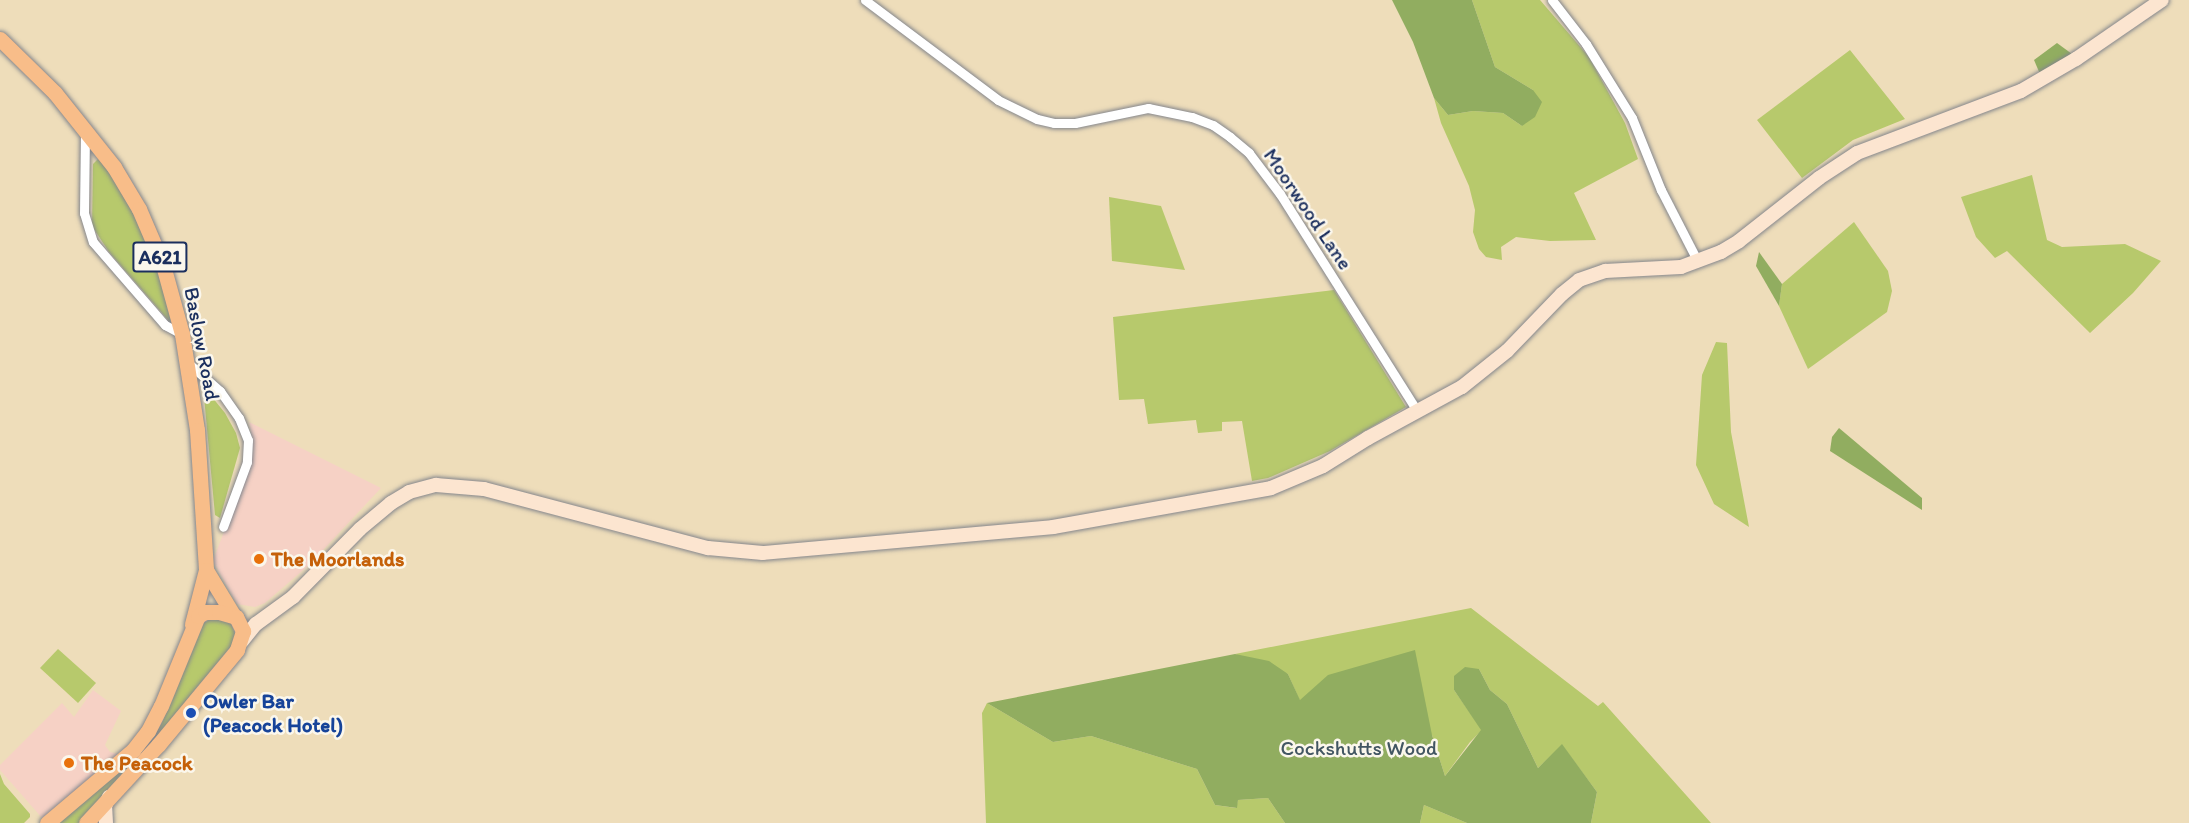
<!DOCTYPE html>
<style>
body{margin:0}
#map{position:relative;width:2189px;height:823px;overflow:hidden;background:#eeddba;font-family:Itim,sans-serif}
div>[style]{position:absolute}
[style*='--x']{left:calc(var(--x)*1px);top:calc(var(--y)*1px);width:calc(var(--w)*1px);rotate:calc(var(--a)*1deg)}
.built>*{inset:0;background:#f6d1c5}
.green>*{inset:0;background:#b7c96c}
.forest>*{inset:0;background:#91ad60}
.roads{filter:drop-shadow(0 0 2px #84868c) drop-shadow(0 0 2px #84868c)}
.minor>*{height:9px;margin:-4.5px;padding:0 4.5px;transform-origin:4.5px;border-radius:4.5px;background:#fff}
.secondary>*{height:14px;margin:-7px;padding:0 7px;transform-origin:7px;border-radius:7px;background:#fce5d0}
.primary>*{height:15px;margin:-7.5px;padding:0 7.5px;transform-origin:7.5px;border-radius:7.5px;background:#f8bd89}
.dots>*{width:16px;height:16px;translate:-50% -50%;box-sizing:border-box;border:3px solid #fbf7ec;border-radius:50%}
span{translate:-50% -50%;white-space:nowrap;text-align:center;line-height:1.15;-webkit-text-stroke:5px #fbf7ec;paint-order:stroke}
.shield-label span{padding:2px 4px;background:#fbf7ec;border:2px solid;border-radius:4px;-webkit-text-stroke-width:0}
.shield-label{font-size:20px;color:#1b2f5e;font-weight:700}
.street-label{font-size:21px;color:#1b2f5e}
.food-label{font-size:21px;color:#c56008;font-weight:700}
.left{translate:0 -50%;text-align:left}
.transit-label{font-size:21px;color:#164399;font-weight:700}
.park-label{font-size:21px;color:#425662}
</style>
<div id="map">
<div class="built">
<i style="clip-path:polygon(249px 422px,381px 488px,309px 565px,265px 603px,255px 607px,237px 604px,213px 561px,252px 457px,253px 443px)"></i>
<i style="clip-path:polygon(93px 690px,121px 711px,105px 745px,110px 752px,118px 754px,106px 762px,95px 779px,65px 798px,43px 819px,0 770px,0 765px,62px 703px,74px 717px)"></i>
</div>
<div class="green">
<i style="clip-path:polygon(1472px 0,1540px 0,1589px 57px,1625px 123px,1638px 159px,1574px 193px,1596px 240px,1550px 241px,1516px 237px,1501px 247px,1502px 260px,1486px 257px,1479px 249px,1473px 232px,1475px 210px,1469px 186px,1441px 123px,1434px 98px,1448px 115px,1473px 111px,1503px 113px,1522px 126px,1533px 90px,1495px 67px)"></i>
<i style="clip-path:polygon(1850px 50px,1905px 119px,1853px 140px,1802px 178px,1757px 120px)"></i>
<i style="clip-path:polygon(98px 159px,104px 163px,129px 202px,155px 257px,173px 322px,169px 321px,109px 252px,92px 226px,93px 164px)"></i>
<i style="clip-path:polygon(2032px 175px,2047px 240px,2062px 247px,2125px 244px,2161px 261px,2133px 293px,2090px 333px,2007px 251px,1995px 258px,1976px 237px,1961px 197px)"></i>
<i style="clip-path:polygon(1109px 197px,1161px 206px,1185px 270px,1112px 261px)"></i>
<i style="clip-path:polygon(1854px 222px,1888px 271px,1892px 291px,1887px 312px,1808px 369px,1779px 306px,1782px 284px)"></i>
<i style="clip-path:polygon(1334px 290px,1406px 407px,1330px 451px,1268px 478px,1252px 481px,1242px 421px,1222px 422px,1222px 431px,1198px 433px,1196px 420px,1148px 424px,1144px 399px,1119px 400px,1113px 317px)"></i>
<i style="clip-path:polygon(1716px 342px,1727px 343px,1731px 432px,1749px 527px,1714px 504px,1696px 465px,1702px 375px)"></i>
<i style="clip-path:polygon(203px 386px,225px 413px,236px 433px,240px 448px,220px 518px,215px 515px)"></i>
<i style="clip-path:polygon(1471px 608px,1598px 706px,1603px 702px,1711px 823px,1591px 823px,1597px 792px,1562px 745px,1538px 768px,1507px 704px,1490px 690px,1479px 669px,1454px 690px,1482px 730px,1470px 742px,1445px 776px,1432px 735px,1300px 701px,1288px 674px,1235px 654px)"></i>
<i style="clip-path:polygon(216px 616px,230px 621px,236px 636px,233px 644px,147px 748px,162px 723px,202px 624px)"></i>
<i style="clip-path:polygon(58px 649px,96px 683px,78px 703px,40px 668px)"></i>
<i style="clip-path:polygon(987px 703px,1053px 742px,1091px 736px,1197px 769px,1215px 805px,1236px 808px,1238px 800px,1268px 798px,1285px 823px,986px 823px,982px 713px)"></i>
<i style="clip-path:polygon(132px 761px,134px 762px,79px 823px,59px 823px)"></i>
<i style="clip-path:polygon(0 774px,4px 784px,30px 814px,30px 817px,24px 823px,0 823px)"></i>
<i style="clip-path:polygon(1424px 805px,1467px 823px,1420px 823px)"></i>
</div>
<div class="forest">
<i style="clip-path:polygon(1392px 0,1472px 0,1495px 67px,1533px 90px,1542px 102px,1535px 117px,1522px 126px,1503px 113px,1473px 111px,1448px 115px,1434px 98px,1413px 42px)"></i>
<i style="clip-path:polygon(2057px 43px,2072px 54px,2040px 74px,2034px 60px)"></i>
<i style="clip-path:polygon(1759px 252px,1782px 284px,1779px 306px,1756px 266px)"></i>
<i style="clip-path:polygon(1839px 428px,1922px 498px,1922px 510px,1830px 451px,1832px 437px)"></i>
<i style="clip-path:polygon(1415px 650px,1432px 735px,1445px 776px,1481px 730px,1454px 690px,1454px 676px,1465px 667px,1479px 669px,1490px 690px,1507px 704px,1538px 768px,1562px 744px,1597px 792px,1591px 823px,1467px 823px,1424px 805px,1420px 823px,1285px 823px,1268px 798px,1238px 800px,1237px 808px,1215px 805px,1197px 769px,1091px 736px,1053px 742px,987px 703px,1235px 654px,1269px 661px,1288px 674px,1300px 700px,1328px 675px)"></i>
</div>
<div class="roads">
<div class="minor">
<i style="--x:865;--y:0;--w:166;--a:36.9"></i>
<i style="--x:998;--y:100;--w:43;--a:26"></i>
<i style="--x:1037;--y:119;--w:17;--a:13"></i>
<i style="--x:1054;--y:123;--w:21;--a:0"></i>
<i style="--x:1075;--y:123;--w:75;--a:-11.6"></i>
<i style="--x:1148;--y:108;--w:45;--a:11.6"></i>
<i style="--x:1192;--y:117;--w:22;--a:21"></i>
<i style="--x:1213;--y:125;--w:21;--a:35"></i>
<i style="--x:1230;--y:137;--w:25;--a:40"></i>
<i style="--x:1249;--y:153;--w:51;--a:52.9"></i>
<i style="--x:1280;--y:194;--w:257;--a:57.7"></i>
<i style="--x:1552;--y:0;--w:56;--a:52.3"></i>
<i style="--x:1586;--y:44;--w:87;--a:58.1"></i>
<i style="--x:1632;--y:118;--w:78;--a:68.1"></i>
<i style="--x:1661;--y:190;--w:81;--a:62.8"></i>
<i style="--x:85;--y:132;--w:81;--a:90.7"></i>
<i style="--x:84;--y:213;--w:30;--a:73"></i>
<i style="--x:93;--y:242;--w:110;--a:49.1"></i>
<i style="--x:165;--y:325;--w:19;--a:28"></i>
<i style="--x:188;--y:363;--w:43;--a:41.2"></i>
<i style="--x:220;--y:391;--w:33;--a:55"></i>
<i style="--x:239;--y:418;--w:24;--a:68"></i>
<i style="--x:248;--y:440;--w:22;--a:93"></i>
<i style="--x:247;--y:462;--w:69;--a:110.3"></i>
</div>
<div class="secondary">
<i style="--x:242;--y:641;--w:22;--a:-51"></i>
<i style="--x:256;--y:624;--w:46;--a:-36.1"></i>
<i style="--x:293;--y:597;--w:95;--a:-45.4"></i>
<i style="--x:360;--y:529;--w:40;--a:-40"></i>
<i style="--x:391;--y:503;--w:21;--a:-31"></i>
<i style="--x:409;--y:492;--w:28;--a:-15"></i>
<i style="--x:436;--y:485;--w:48;--a:4.8"></i>
<i style="--x:484;--y:489;--w:232;--a:14.8"></i>
<i style="--x:708;--y:548;--w:55;--a:5.2"></i>
<i style="--x:763;--y:553;--w:291;--a:-5.1"></i>
<i style="--x:1053;--y:527;--w:221;--a:-10.1"></i>
<i style="--x:1271;--y:488;--w:56;--a:-22.9"></i>
<i style="--x:1323;--y:466;--w:53;--a:-31.9"></i>
<i style="--x:1368;--y:438;--w:107;--a:-28.5"></i>
<i style="--x:1462;--y:387;--w:58;--a:-38.7"></i>
<i style="--x:1507;--y:351;--w:79;--a:-46"></i>
<i style="--x:1562;--y:294;--w:22;--a:-39"></i>
<i style="--x:1579;--y:280;--w:28;--a:-19"></i>
<i style="--x:1605;--y:271;--w:76;--a:-3"></i>
<i style="--x:1681;--y:267;--w:43;--a:-20.6"></i>
<i style="--x:1721;--y:252;--w:21;--a:-31"></i>
<i style="--x:1739;--y:241;--w:102;--a:-38.2"></i>
<i style="--x:1819;--y:178;--w:45;--a:-33.3"></i>
<i style="--x:1857;--y:153;--w:175;--a:-20.7"></i>
<i style="--x:2021;--y:91;--w:64;--a:-30.2"></i>
<i style="--x:2076;--y:59;--w:104;--a:-34.5"></i>
<i style="--x:106;--y:823;--w:17;--a:-93"></i>
<i style="--x:105;--y:806;--w:10;--a:-66"></i>
</div>
<div class="primary">
<i style="--x:0;--y:39;--w:77;--a:44.5"></i>
<i style="--x:55;--y:93;--w:95;--a:51.4"></i>
<i style="--x:114;--y:167;--w:49;--a:59.2"></i>
<i style="--x:139;--y:209;--w:61;--a:66.8"></i>
<i style="--x:163;--y:265;--w:72;--a:74.6"></i>
<i style="--x:182;--y:334;--w:97;--a:81.1"></i>
<i style="--x:197;--y:430;--w:140;--a:86.3"></i>
<i style="--x:206;--y:570;--w:56;--a:104.5"></i>
<i style="--x:206;--y:570;--w:54;--a:58.7"></i>
<i style="--x:47;--y:823;--w:113;--a:-40.3"></i>
<i style="--x:133;--y:750;--w:24;--a:-52"></i>
<i style="--x:148;--y:731;--w:28;--a:-63"></i>
<i style="--x:161;--y:706;--w:97;--a:-67.7"></i>
<i style="--x:198;--y:616;--w:8;--a:-30"></i>
<i style="--x:205;--y:612;--w:14;--a:0"></i>
<i style="--x:219;--y:612;--w:18;--a:16"></i>
<i style="--x:236;--y:617;--w:16;--a:63"></i>
<i style="--x:243;--y:631;--w:20;--a:108"></i>
<i style="--x:237;--y:650;--w:124;--a:129.7"></i>
<i style="--x:158;--y:745;--w:106;--a:132.7"></i>
</div>
</div>
<div class="dots">
<i style="left:259px;top:559px;background:#e8710a"></i>
<i style="left:191px;top:713px;background:#1a4fb4"></i>
<i style="left:69px;top:763px;background:#e8710a"></i>
</div>
<div class="shield-label">
<span style="left:160px;top:257px">A621</span>
</div>
<div class="street-label">
<span style="left:1308px;top:209px;rotate:56deg">Moorwood Lane</span>
<span style="left:202px;top:344px;rotate:79deg">Baslow Road</span>
</div>
<div class="food-label">
<span class="left" style="left:271px;top:559px">The Moorlands</span>
<span class="left" style="left:81px;top:763px">The Peacock</span>
</div>
<div class="transit-label">
<span class="left" style="left:203px;top:713px">Owler Bar<br>(Peacock Hotel)</span>
</div>
<div class="park-label">
<span style="left:1359px;top:748px">Cockshutts Wood</span>
</div>
</div>
